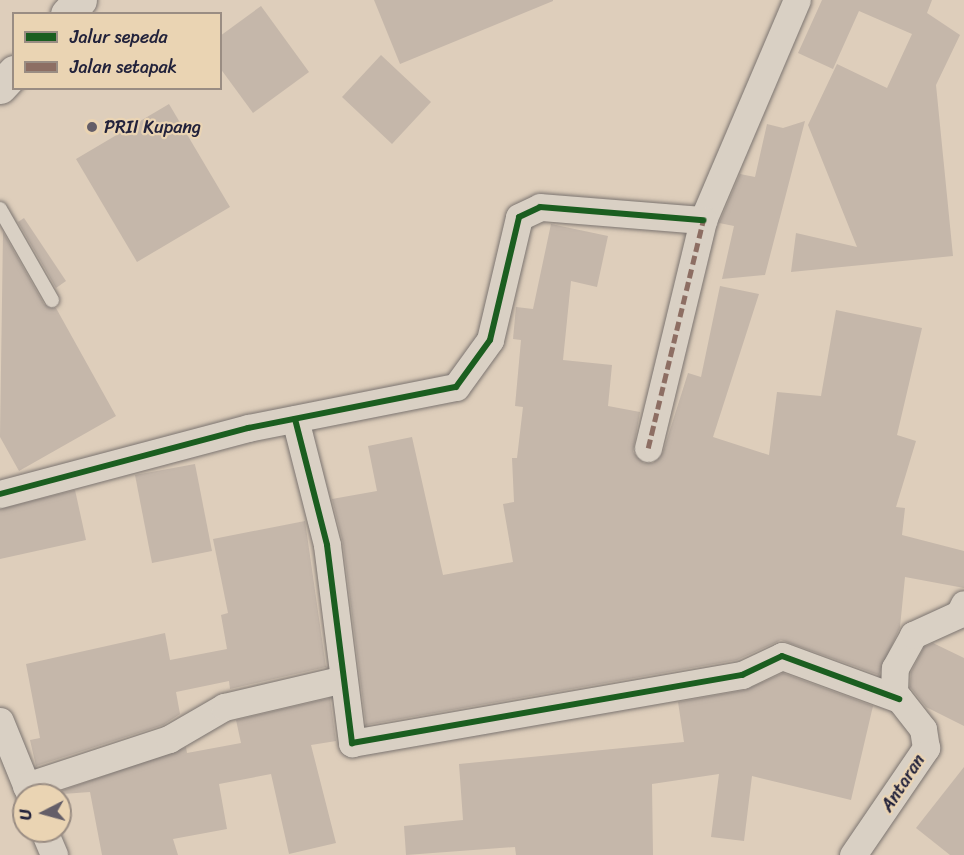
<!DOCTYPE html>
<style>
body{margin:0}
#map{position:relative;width:964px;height:855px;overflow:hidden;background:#decebb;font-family:Sriracha,sans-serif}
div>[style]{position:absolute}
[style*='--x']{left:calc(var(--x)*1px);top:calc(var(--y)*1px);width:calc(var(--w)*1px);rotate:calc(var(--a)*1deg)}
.building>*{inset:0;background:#c5b7aa}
.roads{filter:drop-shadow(0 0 2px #7b7470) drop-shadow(0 0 2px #7b7470)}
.service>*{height:14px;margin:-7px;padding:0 7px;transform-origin:7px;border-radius:7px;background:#d9d0c4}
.minor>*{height:27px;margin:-13.5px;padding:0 13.5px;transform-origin:13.5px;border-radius:13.5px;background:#d9d0c4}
.primary>*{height:33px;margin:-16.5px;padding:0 16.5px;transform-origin:16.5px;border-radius:16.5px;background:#d9d0c4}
.quiet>*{height:4.5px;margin-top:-2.25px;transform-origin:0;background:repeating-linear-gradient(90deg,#8d6e63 0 9px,transparent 0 13.5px)}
.cycleway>*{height:6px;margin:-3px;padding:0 3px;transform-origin:3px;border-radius:3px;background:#1b5e20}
.dots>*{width:16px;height:16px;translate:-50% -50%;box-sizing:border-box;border:3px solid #ead4b3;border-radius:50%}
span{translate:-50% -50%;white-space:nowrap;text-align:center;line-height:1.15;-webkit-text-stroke:4.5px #ead4b3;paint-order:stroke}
.poi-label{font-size:18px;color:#22223b}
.left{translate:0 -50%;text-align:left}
.street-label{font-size:18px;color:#22223b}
.legend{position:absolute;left:12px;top:12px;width:210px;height:78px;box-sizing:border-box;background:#ead4b3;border:2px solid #9a8d83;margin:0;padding:8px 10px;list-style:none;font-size:18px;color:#22223b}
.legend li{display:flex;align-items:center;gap:12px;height:30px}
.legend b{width:30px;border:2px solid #9a8d83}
.north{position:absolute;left:12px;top:783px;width:60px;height:60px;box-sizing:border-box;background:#ead4b3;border:2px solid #9a8d83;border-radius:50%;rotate:264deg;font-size:16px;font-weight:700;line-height:24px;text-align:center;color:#22223b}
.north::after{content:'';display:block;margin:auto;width:21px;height:27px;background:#645e68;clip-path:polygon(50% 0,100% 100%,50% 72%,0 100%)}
</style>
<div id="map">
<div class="building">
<i style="clip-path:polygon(374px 0,553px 0,553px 1px,400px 64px)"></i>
<i style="clip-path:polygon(822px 0,932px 0,927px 13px,960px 35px,936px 85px,953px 256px,791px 272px,796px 233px,857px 247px,808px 125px,837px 64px,887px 88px,912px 34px,859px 11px,833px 69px,798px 53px)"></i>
<i style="clip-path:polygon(261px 6px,309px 72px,253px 113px,220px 68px,220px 36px)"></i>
<i style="clip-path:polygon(381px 55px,431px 102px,392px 144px,342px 97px)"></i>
<i style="clip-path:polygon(169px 104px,230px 207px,137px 262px,76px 159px)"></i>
<i style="clip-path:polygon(805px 121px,765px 275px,722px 279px,734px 226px,719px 223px,740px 174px,755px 177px,767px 124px,783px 128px)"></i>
<i style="clip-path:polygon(24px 218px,66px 281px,56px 288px,18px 222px)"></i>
<i style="clip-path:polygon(551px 224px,608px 236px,597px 287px,571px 281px,563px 360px,612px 365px,608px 406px,640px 412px,633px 452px,644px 463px,653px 463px,663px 452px,688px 373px,701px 377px,720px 286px,759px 294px,713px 437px,769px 455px,777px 392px,821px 396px,836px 310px,922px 328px,897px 435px,916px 441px,896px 507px,905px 508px,902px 535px,964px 551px,964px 588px,905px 577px,900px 627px,879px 675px,781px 640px,737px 660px,366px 725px,343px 543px,332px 499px,377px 491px,368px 446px,412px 437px,443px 575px,513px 562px,503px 504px,514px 502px,512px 458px,517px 458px,523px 407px,515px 406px,521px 340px,513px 339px,516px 307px,533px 309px)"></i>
<i style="clip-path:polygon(3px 232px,44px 304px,56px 308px,116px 416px,19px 471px,0 437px)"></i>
<i style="clip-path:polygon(195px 464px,212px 551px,152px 563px,135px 475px)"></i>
<i style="clip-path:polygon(75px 490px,86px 540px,0 559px,0 509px)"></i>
<i style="clip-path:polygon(305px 521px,326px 667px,230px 689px,229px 681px,176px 692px,180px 714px,163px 725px,36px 766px,30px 740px,40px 738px,26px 664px,165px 633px,170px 660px,227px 649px,221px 615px,228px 613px,213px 539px)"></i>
<i style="clip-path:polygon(933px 643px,964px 658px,964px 726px,926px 707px,910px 687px,911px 672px,924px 647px)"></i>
<i style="clip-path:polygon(783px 673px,873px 706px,851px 800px,752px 776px,744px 841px,711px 837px,719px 774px,652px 784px,653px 855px,516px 855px,515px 847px,406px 855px,404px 826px,463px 820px,459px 764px,684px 742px,678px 702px,745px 690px)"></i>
<i style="clip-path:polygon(330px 698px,336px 741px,311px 745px,336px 843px,289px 854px,271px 774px,219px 784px,227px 829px,173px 839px,178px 855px,102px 855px,90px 792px,49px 795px,186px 747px,187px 753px,241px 743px,236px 720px)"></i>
<i style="clip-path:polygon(964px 767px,964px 855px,950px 855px,916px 828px)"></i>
</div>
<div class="roads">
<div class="service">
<i style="--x:0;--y:209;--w:105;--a:60.3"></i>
</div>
<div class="minor">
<i style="--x:295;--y:419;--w:130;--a:75.7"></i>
<i style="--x:327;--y:545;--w:200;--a:82.8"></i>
<i style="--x:352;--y:743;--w:396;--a:-9.9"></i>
<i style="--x:742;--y:675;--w:44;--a:-25.4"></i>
<i style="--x:782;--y:656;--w:125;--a:20.2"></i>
<i style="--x:648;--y:448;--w:235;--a:-76.4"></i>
<i style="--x:703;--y:220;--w:239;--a:-66.9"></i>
<i style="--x:0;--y:494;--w:257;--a:-14.9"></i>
<i style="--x:248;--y:428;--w:212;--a:-11.2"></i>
<i style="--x:456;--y:387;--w:58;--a:-54.1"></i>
<i style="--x:490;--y:340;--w:126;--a:-76.7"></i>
<i style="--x:519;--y:217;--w:23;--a:-25"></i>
<i style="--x:540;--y:207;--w:164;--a:4.6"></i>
<i style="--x:0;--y:721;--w:80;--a:67.9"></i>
<i style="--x:26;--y:786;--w:151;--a:-18.2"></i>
<i style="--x:169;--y:739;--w:64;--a:-30.2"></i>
<i style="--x:224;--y:707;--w:122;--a:-13.2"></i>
<i style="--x:44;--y:831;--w:26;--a:67"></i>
<i style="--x:853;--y:855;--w:130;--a:-55.7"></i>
<i style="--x:926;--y:748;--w:19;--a:-99"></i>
<i style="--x:923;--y:729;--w:47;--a:-128.1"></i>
<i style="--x:894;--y:692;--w:24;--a:-88"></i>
<i style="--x:895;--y:668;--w:38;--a:-61"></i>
<i style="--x:913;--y:635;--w:51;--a:-24.5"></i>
<i style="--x:959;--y:614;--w:11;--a:-63"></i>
</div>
<div class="primary">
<i style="--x:67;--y:14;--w:19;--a:-47"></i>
<i style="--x:0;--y:87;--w:21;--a:-47"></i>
</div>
</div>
<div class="quiet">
<i style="--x:648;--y:448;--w:235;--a:-76.4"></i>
</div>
<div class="cycleway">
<i style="--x:295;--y:419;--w:130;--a:75.7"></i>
<i style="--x:327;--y:545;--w:200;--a:82.8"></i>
<i style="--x:352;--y:743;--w:396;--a:-9.9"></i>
<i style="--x:742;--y:675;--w:44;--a:-25.4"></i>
<i style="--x:782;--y:656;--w:125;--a:20.2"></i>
<i style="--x:0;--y:494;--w:257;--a:-14.9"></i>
<i style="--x:248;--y:428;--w:212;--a:-11.2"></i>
<i style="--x:456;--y:387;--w:58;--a:-54.1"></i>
<i style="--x:490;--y:340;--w:126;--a:-76.7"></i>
<i style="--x:519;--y:217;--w:23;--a:-25"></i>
<i style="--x:540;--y:207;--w:164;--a:4.6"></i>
</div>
<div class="dots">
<i style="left:92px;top:127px;background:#645e68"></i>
</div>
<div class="poi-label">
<span class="left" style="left:104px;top:127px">PRII Kupang</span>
</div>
<div class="street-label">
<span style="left:903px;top:783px;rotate:-57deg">Antaran</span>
</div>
<ul class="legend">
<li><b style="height:8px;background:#1b5e20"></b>Jalur sepeda</li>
<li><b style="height:8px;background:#8d6e63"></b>Jalan setapak</li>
</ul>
<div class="north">U</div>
</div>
